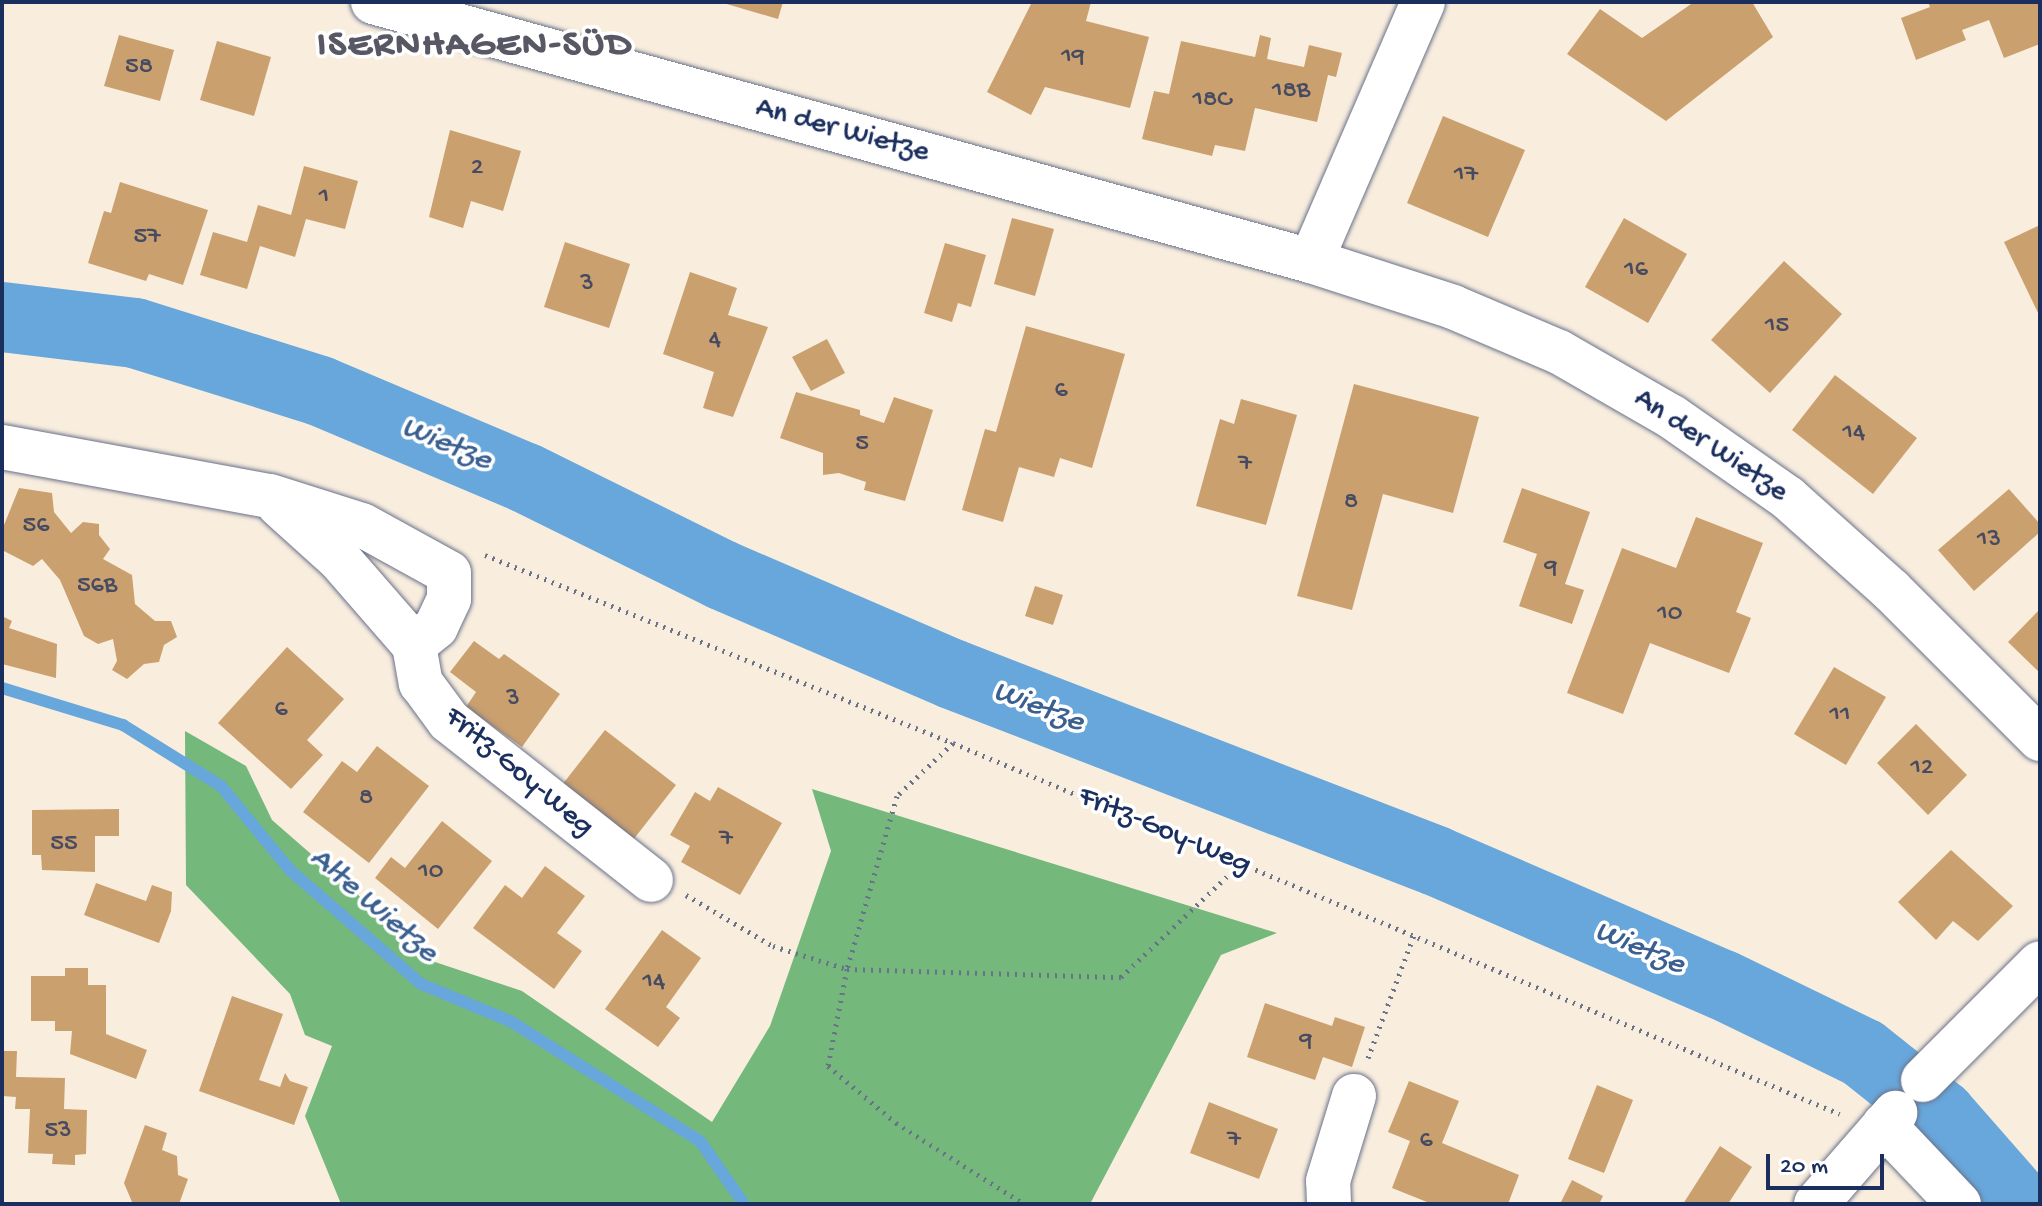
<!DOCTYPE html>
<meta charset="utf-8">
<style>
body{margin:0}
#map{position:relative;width:2042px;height:1206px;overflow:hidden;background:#f9eede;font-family:"Gochi Hand",sans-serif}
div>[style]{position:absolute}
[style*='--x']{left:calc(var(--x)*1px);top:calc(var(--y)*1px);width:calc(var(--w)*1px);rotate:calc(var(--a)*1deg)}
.forest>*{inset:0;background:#74b87b}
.stream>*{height:12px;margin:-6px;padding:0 6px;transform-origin:6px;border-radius:6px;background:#68a7db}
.river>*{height:70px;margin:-35px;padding:0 35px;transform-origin:35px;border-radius:35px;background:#68a7db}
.building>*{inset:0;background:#caa06f}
.path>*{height:5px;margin-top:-2.5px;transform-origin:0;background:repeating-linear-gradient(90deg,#69728b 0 2px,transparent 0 8px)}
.roads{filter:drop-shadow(0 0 2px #69728b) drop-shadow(0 0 2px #69728b)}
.minor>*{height:44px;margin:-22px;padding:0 22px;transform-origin:22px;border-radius:22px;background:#fff}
span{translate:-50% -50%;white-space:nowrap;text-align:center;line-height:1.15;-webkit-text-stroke:7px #fff;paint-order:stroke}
.number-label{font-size:26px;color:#474b62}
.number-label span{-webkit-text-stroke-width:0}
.street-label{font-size:30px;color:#1b2f5e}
.water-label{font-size:32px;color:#3a5f90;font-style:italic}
.district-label{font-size:38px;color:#585764;font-weight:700;letter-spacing:2px}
.frame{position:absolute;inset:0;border:4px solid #1b2f5e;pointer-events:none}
.scale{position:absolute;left:1766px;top:1154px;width:118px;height:36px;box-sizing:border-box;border:4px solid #1b2f5e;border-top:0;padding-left:10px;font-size:24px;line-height:28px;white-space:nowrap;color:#1b2f5e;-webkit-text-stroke:6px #fff;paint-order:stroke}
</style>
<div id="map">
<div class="forest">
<i style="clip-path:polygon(185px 731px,246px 766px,272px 820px,435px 962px,522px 991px,712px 1122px,770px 1026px,831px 851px,812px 789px,1277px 933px,1221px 955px,1090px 1204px,341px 1204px,305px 1116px,332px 1046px,305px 1035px,290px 994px,186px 885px)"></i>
</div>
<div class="stream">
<i style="--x:2;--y:688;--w:127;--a:17"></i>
<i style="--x:123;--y:725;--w:115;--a:31.9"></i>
<i style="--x:221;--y:786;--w:109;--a:50.6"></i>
<i style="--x:290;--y:870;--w:174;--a:41"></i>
<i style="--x:421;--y:984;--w:96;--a:22.6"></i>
<i style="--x:510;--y:1021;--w:225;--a:32.3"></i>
<i style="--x:700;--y:1141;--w:77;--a:55.1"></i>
</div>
<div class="river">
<i style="--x:2;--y:317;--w:134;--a:6.9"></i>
<i style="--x:135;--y:333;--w:194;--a:17.4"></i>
<i style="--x:320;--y:391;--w:224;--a:22.9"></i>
<i style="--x:526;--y:478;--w:219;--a:26.3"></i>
<i style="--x:722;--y:575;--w:250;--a:23.3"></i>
<i style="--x:952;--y:674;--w:519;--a:21.12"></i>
<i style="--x:1436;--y:861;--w:313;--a:23.4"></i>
<i style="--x:1723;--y:985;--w:156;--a:25.9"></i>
<i style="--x:1863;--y:1053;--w:100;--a:38.5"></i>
<i style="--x:1941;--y:1115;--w:118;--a:48.8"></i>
</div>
<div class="building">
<i style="clip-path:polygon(720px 2px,783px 2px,778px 19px)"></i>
<i style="clip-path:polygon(1032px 2px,1091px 2px,1086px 21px,1149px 37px,1130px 108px,1045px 87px,1031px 115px,987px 92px)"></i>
<i style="clip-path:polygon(1694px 2px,1752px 2px,1773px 37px,1666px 121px,1567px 54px,1600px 9px,1642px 38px)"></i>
<i style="clip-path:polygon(1928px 2px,2040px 2px,2040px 44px,2004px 58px,1989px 20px,1962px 30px,1966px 40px,1916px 60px,1901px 18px,1930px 7px)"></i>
<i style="clip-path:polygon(119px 35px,174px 50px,160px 101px,104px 86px)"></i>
<i style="clip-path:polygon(1260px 35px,1271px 38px,1267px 59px,1304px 67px,1309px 45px,1342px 53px,1336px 77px,1328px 75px,1317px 122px,1255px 108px,1245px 151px,1215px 145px,1212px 156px,1142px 139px,1154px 91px,1169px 94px,1181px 41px,1255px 57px)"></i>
<i style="clip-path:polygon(217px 41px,271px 57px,254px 116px,200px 100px)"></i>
<i style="clip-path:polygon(1443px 116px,1525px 150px,1488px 237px,1407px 203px)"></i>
<i style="clip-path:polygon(450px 130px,521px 151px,503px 211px,471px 201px,463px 228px,429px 217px)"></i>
<i style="clip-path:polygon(304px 166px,358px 181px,345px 229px,306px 219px,295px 257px,260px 246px,247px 289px,200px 275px,213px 232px,247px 242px,258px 205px,291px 215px)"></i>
<i style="clip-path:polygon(120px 182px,208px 210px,183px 285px,149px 274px,146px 281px,88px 263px,104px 211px,111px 213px)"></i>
<i style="clip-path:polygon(1012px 218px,1054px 229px,1035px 296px,994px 284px)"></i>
<i style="clip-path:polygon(1624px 218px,1687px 254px,1648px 323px,1585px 287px)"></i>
<i style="clip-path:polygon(2040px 225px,2040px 317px,2004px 242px)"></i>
<i style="clip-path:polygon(565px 242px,630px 264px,609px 328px,544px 307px)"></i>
<i style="clip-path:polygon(945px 243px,986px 255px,971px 307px,958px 303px,952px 322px,924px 313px)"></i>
<i style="clip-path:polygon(1784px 261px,1842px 314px,1770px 393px,1711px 340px)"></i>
<i style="clip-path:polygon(690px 272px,737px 288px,728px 315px,768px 327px,733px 417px,703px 408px,714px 372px,663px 354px)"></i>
<i style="clip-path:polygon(1026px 326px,1125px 354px,1092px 468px,1060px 458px,1054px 477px,1019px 467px,1003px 522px,962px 510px,985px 429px,996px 432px)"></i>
<i style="clip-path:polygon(827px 339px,845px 373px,811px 391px,792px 357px)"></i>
<i style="clip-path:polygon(1835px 375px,1917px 438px,1873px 494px,1792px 430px)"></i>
<i style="clip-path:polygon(1354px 384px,1479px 417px,1453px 513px,1383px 494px,1352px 610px,1297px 596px)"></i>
<i style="clip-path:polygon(796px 392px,860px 410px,860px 415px,884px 423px,894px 397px,933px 410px,905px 501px,864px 490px,866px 482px,839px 473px,823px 475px,823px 453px,780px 438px)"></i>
<i style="clip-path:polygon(1241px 399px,1297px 415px,1266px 525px,1196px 506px,1220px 419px,1234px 424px)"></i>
<i style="clip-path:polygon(19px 488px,52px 493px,54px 512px,71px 533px,83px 522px,99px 524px,99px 535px,110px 549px,103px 559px,132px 575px,135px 604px,155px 621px,171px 621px,177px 637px,164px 645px,159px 662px,144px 664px,127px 679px,112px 670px,117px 661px,113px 639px,98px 644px,84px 636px,60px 580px,42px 559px,33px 566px,2px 550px,4px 525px)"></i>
<i style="clip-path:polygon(1522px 488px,1590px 512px,1565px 584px,1584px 590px,1572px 624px,1519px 606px,1537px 554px,1503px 542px)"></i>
<i style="clip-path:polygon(2009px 489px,2040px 524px,2040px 532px,1974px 591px,1938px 550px)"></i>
<i style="clip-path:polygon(1696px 517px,1763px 543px,1736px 612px,1751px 618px,1729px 673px,1650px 643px,1623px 714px,1567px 693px,1622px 548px,1676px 568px)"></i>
<i style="clip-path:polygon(1035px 586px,1063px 595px,1053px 625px,1025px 616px)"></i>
<i style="clip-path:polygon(2040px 609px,2040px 673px,2008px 642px)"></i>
<i style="clip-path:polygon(2px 616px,12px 621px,9px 628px,57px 644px,56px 678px,2px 664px)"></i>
<i style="clip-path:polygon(474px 641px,499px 659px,504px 654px,560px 694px,522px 747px,466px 707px,476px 692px,450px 672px)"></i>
<i style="clip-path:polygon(287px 647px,344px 699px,307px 740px,323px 755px,291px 789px,218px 723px)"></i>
<i style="clip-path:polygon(1834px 667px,1886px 697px,1846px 765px,1794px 734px)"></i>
<i style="clip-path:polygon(1916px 724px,1967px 775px,1928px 815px,1877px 763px)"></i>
<i style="clip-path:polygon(605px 730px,676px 785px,633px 840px,562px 785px)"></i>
<i style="clip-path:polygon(377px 746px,429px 786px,369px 863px,303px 812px,342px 761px,357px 772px)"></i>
<i style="clip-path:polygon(718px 787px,782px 823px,740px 895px,681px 862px,690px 846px,670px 835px,695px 792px,710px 801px)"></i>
<i style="clip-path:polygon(119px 809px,119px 836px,95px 836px,95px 872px,42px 870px,41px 855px,32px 855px,32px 810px)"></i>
<i style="clip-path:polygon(442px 821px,492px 861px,438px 929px,375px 878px,391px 857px,405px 868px)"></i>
<i style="clip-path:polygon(1951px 850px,2013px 906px,1978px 941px,1953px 921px,1936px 940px,1898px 902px)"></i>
<i style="clip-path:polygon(545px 866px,585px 896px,557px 933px,582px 951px,554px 989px,473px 928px,505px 885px,522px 898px)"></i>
<i style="clip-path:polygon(96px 883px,146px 901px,152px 885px,172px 892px,171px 911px,159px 943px,84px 915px)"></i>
<i style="clip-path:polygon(662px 930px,701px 958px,666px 1007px,680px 1018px,658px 1047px,605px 1009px)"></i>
<i style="clip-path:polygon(65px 968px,88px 968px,88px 985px,106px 985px,106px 1034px,147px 1050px,136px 1079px,70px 1054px,72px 1031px,55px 1031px,55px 1021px,31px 1021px,31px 976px,65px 976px)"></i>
<i style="clip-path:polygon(232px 996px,283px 1014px,259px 1080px,280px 1087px,285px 1073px,290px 1081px,308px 1087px,294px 1125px,199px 1091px)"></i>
<i style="clip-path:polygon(1265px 1003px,1332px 1026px,1335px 1017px,1365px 1027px,1352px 1067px,1323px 1057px,1315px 1080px,1247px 1057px)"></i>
<i style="clip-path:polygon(2px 1051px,17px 1051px,16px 1077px,65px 1078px,64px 1109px,87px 1110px,86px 1154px,75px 1155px,75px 1165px,52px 1164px,53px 1154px,28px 1153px,30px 1109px,15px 1109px,16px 1097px,2px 1096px)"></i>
<i style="clip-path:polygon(1409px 1081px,1459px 1101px,1442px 1143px,1519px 1175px,1508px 1204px,1432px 1204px,1392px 1188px,1410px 1141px,1388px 1132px)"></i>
<i style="clip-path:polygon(1597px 1085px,1633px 1100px,1604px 1173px,1568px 1159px)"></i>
<i style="clip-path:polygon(1209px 1102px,1278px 1129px,1259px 1179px,1190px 1153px)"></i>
<i style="clip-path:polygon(145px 1125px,167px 1133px,162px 1150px,177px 1156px,178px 1175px,188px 1179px,179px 1204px,132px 1202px,124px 1183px)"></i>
<i style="clip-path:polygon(1720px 1146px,1752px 1167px,1728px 1204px,1683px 1204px)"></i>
<i style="clip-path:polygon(1572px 1180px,1603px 1196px,1599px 1204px,1560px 1204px)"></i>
</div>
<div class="path">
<i style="--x:485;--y:555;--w:504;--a:21.89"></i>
<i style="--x:953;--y:743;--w:961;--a:22.7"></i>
<i style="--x:953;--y:743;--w:77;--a:136.6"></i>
<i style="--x:897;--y:796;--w:180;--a:106.1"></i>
<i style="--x:847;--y:969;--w:99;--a:101.1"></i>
<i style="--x:828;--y:1066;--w:89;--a:40"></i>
<i style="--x:896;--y:1123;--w:151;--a:32.3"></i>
<i style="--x:686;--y:895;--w:101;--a:30.4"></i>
<i style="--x:773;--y:946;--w:77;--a:17.3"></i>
<i style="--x:847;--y:969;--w:274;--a:1.7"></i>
<i style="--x:1121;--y:977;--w:163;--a:-43.5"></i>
<i style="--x:1368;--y:1058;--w:131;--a:-69.5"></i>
</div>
<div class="roads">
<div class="minor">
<i style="--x:373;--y:2;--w:973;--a:15.44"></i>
<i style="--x:1311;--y:261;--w:149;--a:17.9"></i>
<i style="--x:1453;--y:307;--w:115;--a:23"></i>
<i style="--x:1559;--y:352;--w:130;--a:29.9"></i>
<i style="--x:1672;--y:417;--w:141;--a:34.9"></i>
<i style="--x:1788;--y:498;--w:138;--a:41.8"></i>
<i style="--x:1891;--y:590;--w:211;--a:45"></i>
<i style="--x:1311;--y:261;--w:282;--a:-66.6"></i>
<i style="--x:2;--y:447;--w:272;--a:10.4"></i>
<i style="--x:270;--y:496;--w:96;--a:17.5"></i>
<i style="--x:362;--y:525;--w:99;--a:28.9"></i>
<i style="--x:449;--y:573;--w:26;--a:90"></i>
<i style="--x:449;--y:599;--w:31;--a:115"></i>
<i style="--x:436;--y:627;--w:28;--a:141"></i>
<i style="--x:279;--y:505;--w:82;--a:42"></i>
<i style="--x:340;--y:560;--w:113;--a:49"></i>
<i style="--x:414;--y:645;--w:39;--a:80"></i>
<i style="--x:421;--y:683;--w:47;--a:53.6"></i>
<i style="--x:449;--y:721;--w:257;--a:38.2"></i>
<i style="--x:1923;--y:1080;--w:165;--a:-45"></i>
<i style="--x:1884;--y:1125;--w:109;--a:46.5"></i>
<i style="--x:1329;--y:1204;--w:23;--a:-92"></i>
<i style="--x:1328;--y:1181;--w:89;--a:-73"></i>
<i style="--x:1816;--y:1204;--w:121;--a:-49"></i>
</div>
</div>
<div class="number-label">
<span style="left:1073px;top:58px">19</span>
<span style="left:139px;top:68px">58</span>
<span style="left:1291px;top:92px">18B</span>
<span style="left:1212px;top:101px">18C</span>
<span style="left:477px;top:169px">2</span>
<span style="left:1466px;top:176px">17</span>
<span style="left:324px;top:198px">1</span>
<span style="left:147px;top:238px">57</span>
<span style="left:1636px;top:271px">16</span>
<span style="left:587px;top:285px">3</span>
<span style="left:1777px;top:327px">15</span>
<span style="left:715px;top:341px">4</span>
<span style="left:1061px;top:392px">6</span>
<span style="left:1854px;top:434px">14</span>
<span style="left:862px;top:445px">5</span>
<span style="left:1245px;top:465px">7</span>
<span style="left:1351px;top:503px">8</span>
<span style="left:36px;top:527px">56</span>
<span style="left:1989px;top:541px">13</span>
<span style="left:1551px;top:569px">9</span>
<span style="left:97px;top:587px">56B</span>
<span style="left:1670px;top:615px">10</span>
<span style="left:513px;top:700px">3</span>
<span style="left:281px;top:711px">6</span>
<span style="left:1840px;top:716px">11</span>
<span style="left:1922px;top:769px">12</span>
<span style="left:366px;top:799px">8</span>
<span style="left:726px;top:840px">7</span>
<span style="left:64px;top:845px">55</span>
<span style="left:431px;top:873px">10</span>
<span style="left:654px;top:983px">14</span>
<span style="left:1306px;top:1042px">9</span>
<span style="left:58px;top:1132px">53</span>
<span style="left:1234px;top:1141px">7</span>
<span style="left:1426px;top:1142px">6</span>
</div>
<div class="street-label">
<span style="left:842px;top:132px;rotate:15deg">An der Wietze</span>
<span style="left:1710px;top:447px;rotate:34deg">An der Wietze</span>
<span style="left:518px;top:773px;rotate:40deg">Fritz-Goy-Weg</span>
<span style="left:1164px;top:832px;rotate:23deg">Fritz-Goy-Weg</span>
</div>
<div class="water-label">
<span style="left:446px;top:445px;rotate:23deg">Wietze</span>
<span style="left:1038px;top:708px;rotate:21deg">Wietze</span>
<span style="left:373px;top:906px;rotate:41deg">Alte Wietze</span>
<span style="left:1639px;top:949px;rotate:23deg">Wietze</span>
</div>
<div class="district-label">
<span style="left:475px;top:47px">ISERNHAGEN-SÜD</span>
</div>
<div class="frame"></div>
<div class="scale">20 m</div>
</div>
